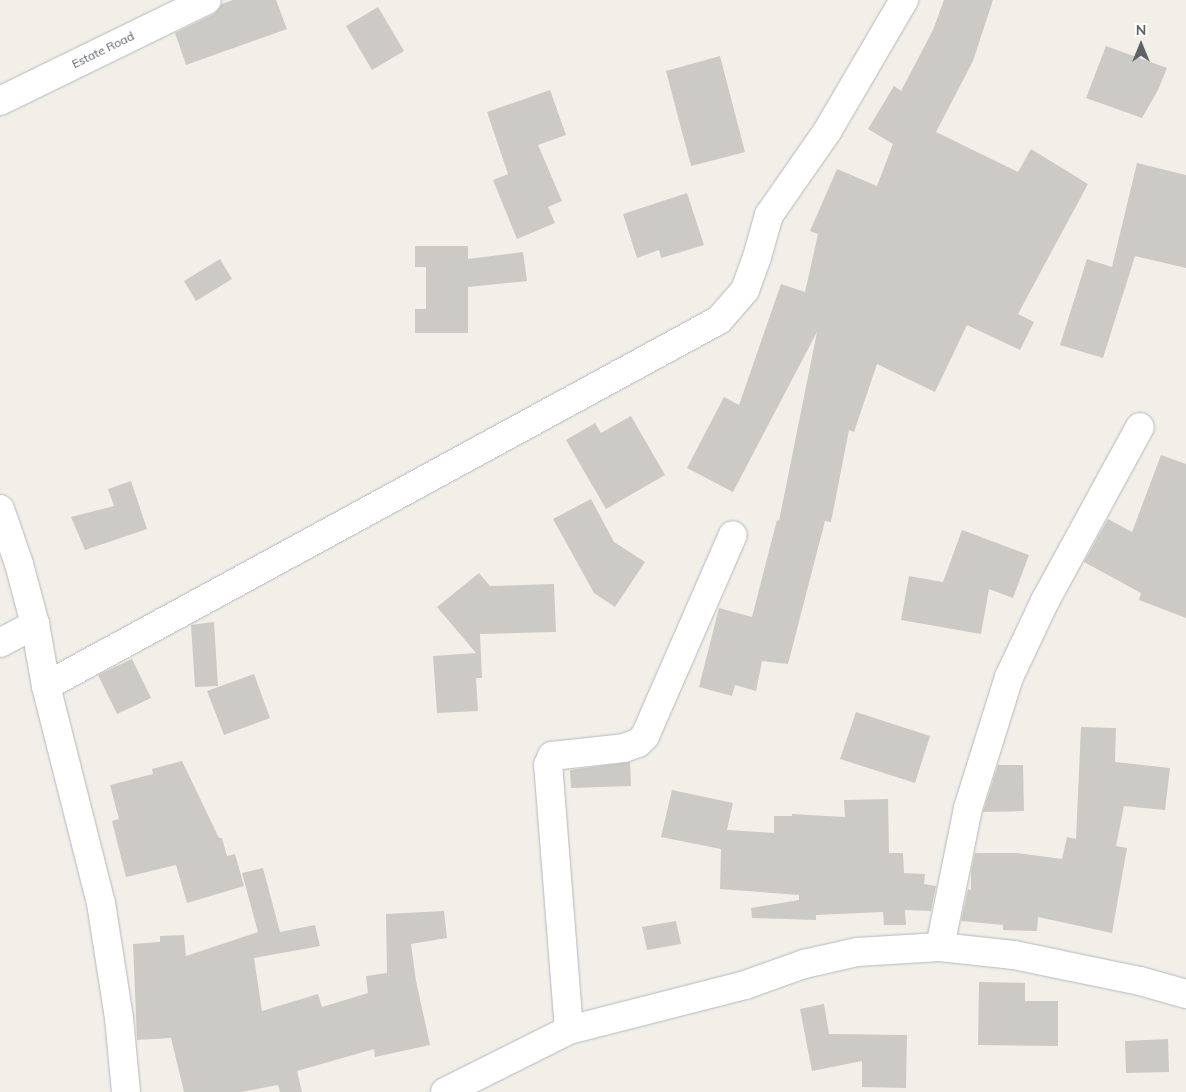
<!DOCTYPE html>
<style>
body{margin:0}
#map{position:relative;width:1186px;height:1092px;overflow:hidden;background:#f1efe8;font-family:Mulish,sans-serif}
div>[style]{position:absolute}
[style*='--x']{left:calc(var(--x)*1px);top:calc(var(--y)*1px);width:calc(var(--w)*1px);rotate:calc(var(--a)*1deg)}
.building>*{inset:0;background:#cccac5}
.roads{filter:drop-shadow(0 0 1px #b5b8bc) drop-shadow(0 0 1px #b5b8bc)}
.street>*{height:28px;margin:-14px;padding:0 14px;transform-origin:14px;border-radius:14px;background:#fff}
.secondary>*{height:28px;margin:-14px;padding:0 14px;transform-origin:14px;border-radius:14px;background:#fff}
span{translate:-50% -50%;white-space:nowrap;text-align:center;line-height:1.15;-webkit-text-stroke:4px #fff;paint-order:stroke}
.street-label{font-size:12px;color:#5f6368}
.north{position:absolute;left:1116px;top:20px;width:50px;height:50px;-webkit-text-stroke:4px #fff;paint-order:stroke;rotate:0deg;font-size:14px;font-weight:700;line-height:20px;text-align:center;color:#5f6368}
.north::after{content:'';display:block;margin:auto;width:18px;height:22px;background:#5f6368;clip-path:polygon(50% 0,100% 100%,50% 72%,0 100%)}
</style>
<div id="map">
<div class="building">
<i style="clip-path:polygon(233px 0,276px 0,287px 29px,186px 65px,175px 33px,214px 14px,222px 4px)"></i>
<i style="clip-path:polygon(944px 0,993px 0,973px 61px,936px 132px,1018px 172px,1031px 149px,1088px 184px,1018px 314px,1034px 322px,1020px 350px,967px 325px,935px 392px,877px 364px,854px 432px,849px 430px,831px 522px,825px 521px,788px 664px,762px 661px,756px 691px,735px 685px,732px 696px,699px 687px,719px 608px,752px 617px,777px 520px,779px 521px,817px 332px,733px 492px,687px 468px,724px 397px,739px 405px,781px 284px,805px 292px,818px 234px,810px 231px,837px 169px,877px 186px,893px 144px,868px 129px,894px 86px,901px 91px,933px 30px)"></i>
<i style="clip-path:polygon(378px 7px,404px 51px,372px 70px,346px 26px)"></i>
<i style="clip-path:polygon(1106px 46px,1167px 68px,1158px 90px,1142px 118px,1086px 98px)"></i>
<i style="clip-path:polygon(720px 56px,745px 152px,691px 166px,666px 71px)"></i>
<i style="clip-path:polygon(550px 90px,566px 135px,538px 145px,562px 201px,548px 207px,555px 223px,517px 239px,493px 180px,508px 174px,487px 112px)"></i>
<i style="clip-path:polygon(1137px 163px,1186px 175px,1186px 268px,1135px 256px,1103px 358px,1060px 345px,1087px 259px,1112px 267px)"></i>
<i style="clip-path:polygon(687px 193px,704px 245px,661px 258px,659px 250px,637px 258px,623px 214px)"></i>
<i style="clip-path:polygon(415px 246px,468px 246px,468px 259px,523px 252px,527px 281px,468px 287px,468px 333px,415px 333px,415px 309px,426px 309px,426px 267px,415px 267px)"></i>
<i style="clip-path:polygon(220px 259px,232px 279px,196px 301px,184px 281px)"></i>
<i style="clip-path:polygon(631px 416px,665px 475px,606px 509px,566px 440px,595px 423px,601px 433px)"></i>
<i style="clip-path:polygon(1161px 455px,1186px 464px,1186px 618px,1139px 600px,1141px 593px,1084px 562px,1108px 519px,1132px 532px)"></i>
<i style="clip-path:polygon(131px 481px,147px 529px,85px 550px,71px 517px,114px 506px,108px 489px)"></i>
<i style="clip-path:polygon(591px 499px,614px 542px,645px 562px,615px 607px,594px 593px,553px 519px)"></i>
<i style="clip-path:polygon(962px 530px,1029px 555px,1013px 598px,989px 589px,981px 634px,901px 620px,909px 576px,943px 582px)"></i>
<i style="clip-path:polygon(479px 573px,490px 586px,554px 584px,556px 632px,480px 634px,482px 678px,476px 678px,478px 711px,437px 713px,433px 656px,476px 653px,437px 607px)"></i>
<i style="clip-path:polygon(214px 622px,218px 686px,195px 687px,191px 625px)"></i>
<i style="clip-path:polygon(132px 659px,151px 698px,117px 714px,98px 675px)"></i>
<i style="clip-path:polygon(254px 674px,270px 718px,224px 735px,207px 691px)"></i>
<i style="clip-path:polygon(856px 712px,930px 736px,915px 783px,840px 759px)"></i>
<i style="clip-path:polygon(1081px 727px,1116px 728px,1115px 762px,1170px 768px,1165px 810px,1124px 806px,1116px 846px,1127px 848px,1112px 933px,1038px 917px,1037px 931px,1003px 930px,1003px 925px,961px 921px,968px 889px,971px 890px,971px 872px,975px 853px,1017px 853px,1062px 859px,1067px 837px,1076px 839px)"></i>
<i style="clip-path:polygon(182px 761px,219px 838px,222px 838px,227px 856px,235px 854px,244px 886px,187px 903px,176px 865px,126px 877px,112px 821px,119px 819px,110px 785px,153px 774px,152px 769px)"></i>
<i style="clip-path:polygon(630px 762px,631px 786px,571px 788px,570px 770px)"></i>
<i style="clip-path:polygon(998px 765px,1023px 765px,1024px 811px,983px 812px)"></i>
<i style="clip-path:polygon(672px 790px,733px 803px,727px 830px,774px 833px,774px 816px,792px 816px,792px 814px,845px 817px,844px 800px,888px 799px,889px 853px,903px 853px,904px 873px,925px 874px,924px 884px,936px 886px,931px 911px,905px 910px,906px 925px,884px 925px,883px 912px,816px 915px,816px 920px,752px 918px,751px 908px,799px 900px,799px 895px,720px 889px,721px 849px,661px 837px)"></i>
<i style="clip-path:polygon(263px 868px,280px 932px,315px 925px,320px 946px,254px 958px,262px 1011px,318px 994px,322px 1007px,368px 993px,366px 976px,387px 973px,386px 914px,444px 911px,447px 938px,411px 944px,416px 981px,430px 1045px,375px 1057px,374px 1049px,297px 1071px,302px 1092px,280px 1092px,278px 1085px,241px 1092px,184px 1092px,171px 1038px,137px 1040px,133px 944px,160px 942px,160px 936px,184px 935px,186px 956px,258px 932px,242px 873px)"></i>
<i style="clip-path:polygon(676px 921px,681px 944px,647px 950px,642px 927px)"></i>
<i style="clip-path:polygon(979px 982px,1025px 983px,1025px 1001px,1058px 1001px,1058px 1046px,978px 1045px)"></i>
<i style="clip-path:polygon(824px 1004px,829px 1034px,907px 1035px,906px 1088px,862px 1087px,862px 1061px,812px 1071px,800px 1009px)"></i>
<i style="clip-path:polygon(1168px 1039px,1169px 1072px,1126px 1073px,1125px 1041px)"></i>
</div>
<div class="roads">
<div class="street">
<i style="--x:0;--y:101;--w:230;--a:-26"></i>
<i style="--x:0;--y:643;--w:40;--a:-28"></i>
<i style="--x:46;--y:686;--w:766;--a:-28.54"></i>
<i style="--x:719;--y:320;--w:40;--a:-49"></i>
<i style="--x:745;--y:290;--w:35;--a:-70"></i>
<i style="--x:757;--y:257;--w:44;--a:-74.1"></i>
<i style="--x:769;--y:215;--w:103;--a:-55.2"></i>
<i style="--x:828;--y:130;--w:151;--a:-59.7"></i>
<i style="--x:940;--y:947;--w:142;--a:-78.6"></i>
<i style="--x:968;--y:808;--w:137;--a:-72.6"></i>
<i style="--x:1009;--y:677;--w:84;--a:-64.7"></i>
<i style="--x:1045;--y:601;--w:198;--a:-61.4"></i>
<i style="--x:569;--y:1030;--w:266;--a:-94.5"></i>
<i style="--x:548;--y:765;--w:10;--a:-66"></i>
<i style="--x:552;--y:756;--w:72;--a:-6.3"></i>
<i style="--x:624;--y:748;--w:15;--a:-20"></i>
<i style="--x:638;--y:743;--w:10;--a:-45"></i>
<i style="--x:645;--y:736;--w:219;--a:-66.4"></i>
<i style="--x:445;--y:1092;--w:139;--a:-26.6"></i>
<i style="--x:569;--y:1030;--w:182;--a:-14.3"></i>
<i style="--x:745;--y:985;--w:63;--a:-19.6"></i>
<i style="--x:804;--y:964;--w:54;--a:-12.8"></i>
<i style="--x:857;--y:952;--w:83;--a:-3.4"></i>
<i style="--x:940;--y:947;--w:74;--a:6.2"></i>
<i style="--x:1014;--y:955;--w:129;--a:11.7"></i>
<i style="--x:1140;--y:981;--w:48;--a:15.8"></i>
</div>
<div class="secondary">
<i style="--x:0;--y:509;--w:58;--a:70.9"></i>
<i style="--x:19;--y:564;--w:62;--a:75.1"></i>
<i style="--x:35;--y:624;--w:63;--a:79.9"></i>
<i style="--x:46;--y:686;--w:224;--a:75.8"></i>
<i style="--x:101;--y:903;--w:116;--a:81.1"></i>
<i style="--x:119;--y:1018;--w:74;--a:84.6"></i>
</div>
</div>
<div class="street-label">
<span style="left:103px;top:50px;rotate:-26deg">Estate Road</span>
</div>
<div class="north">N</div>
</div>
